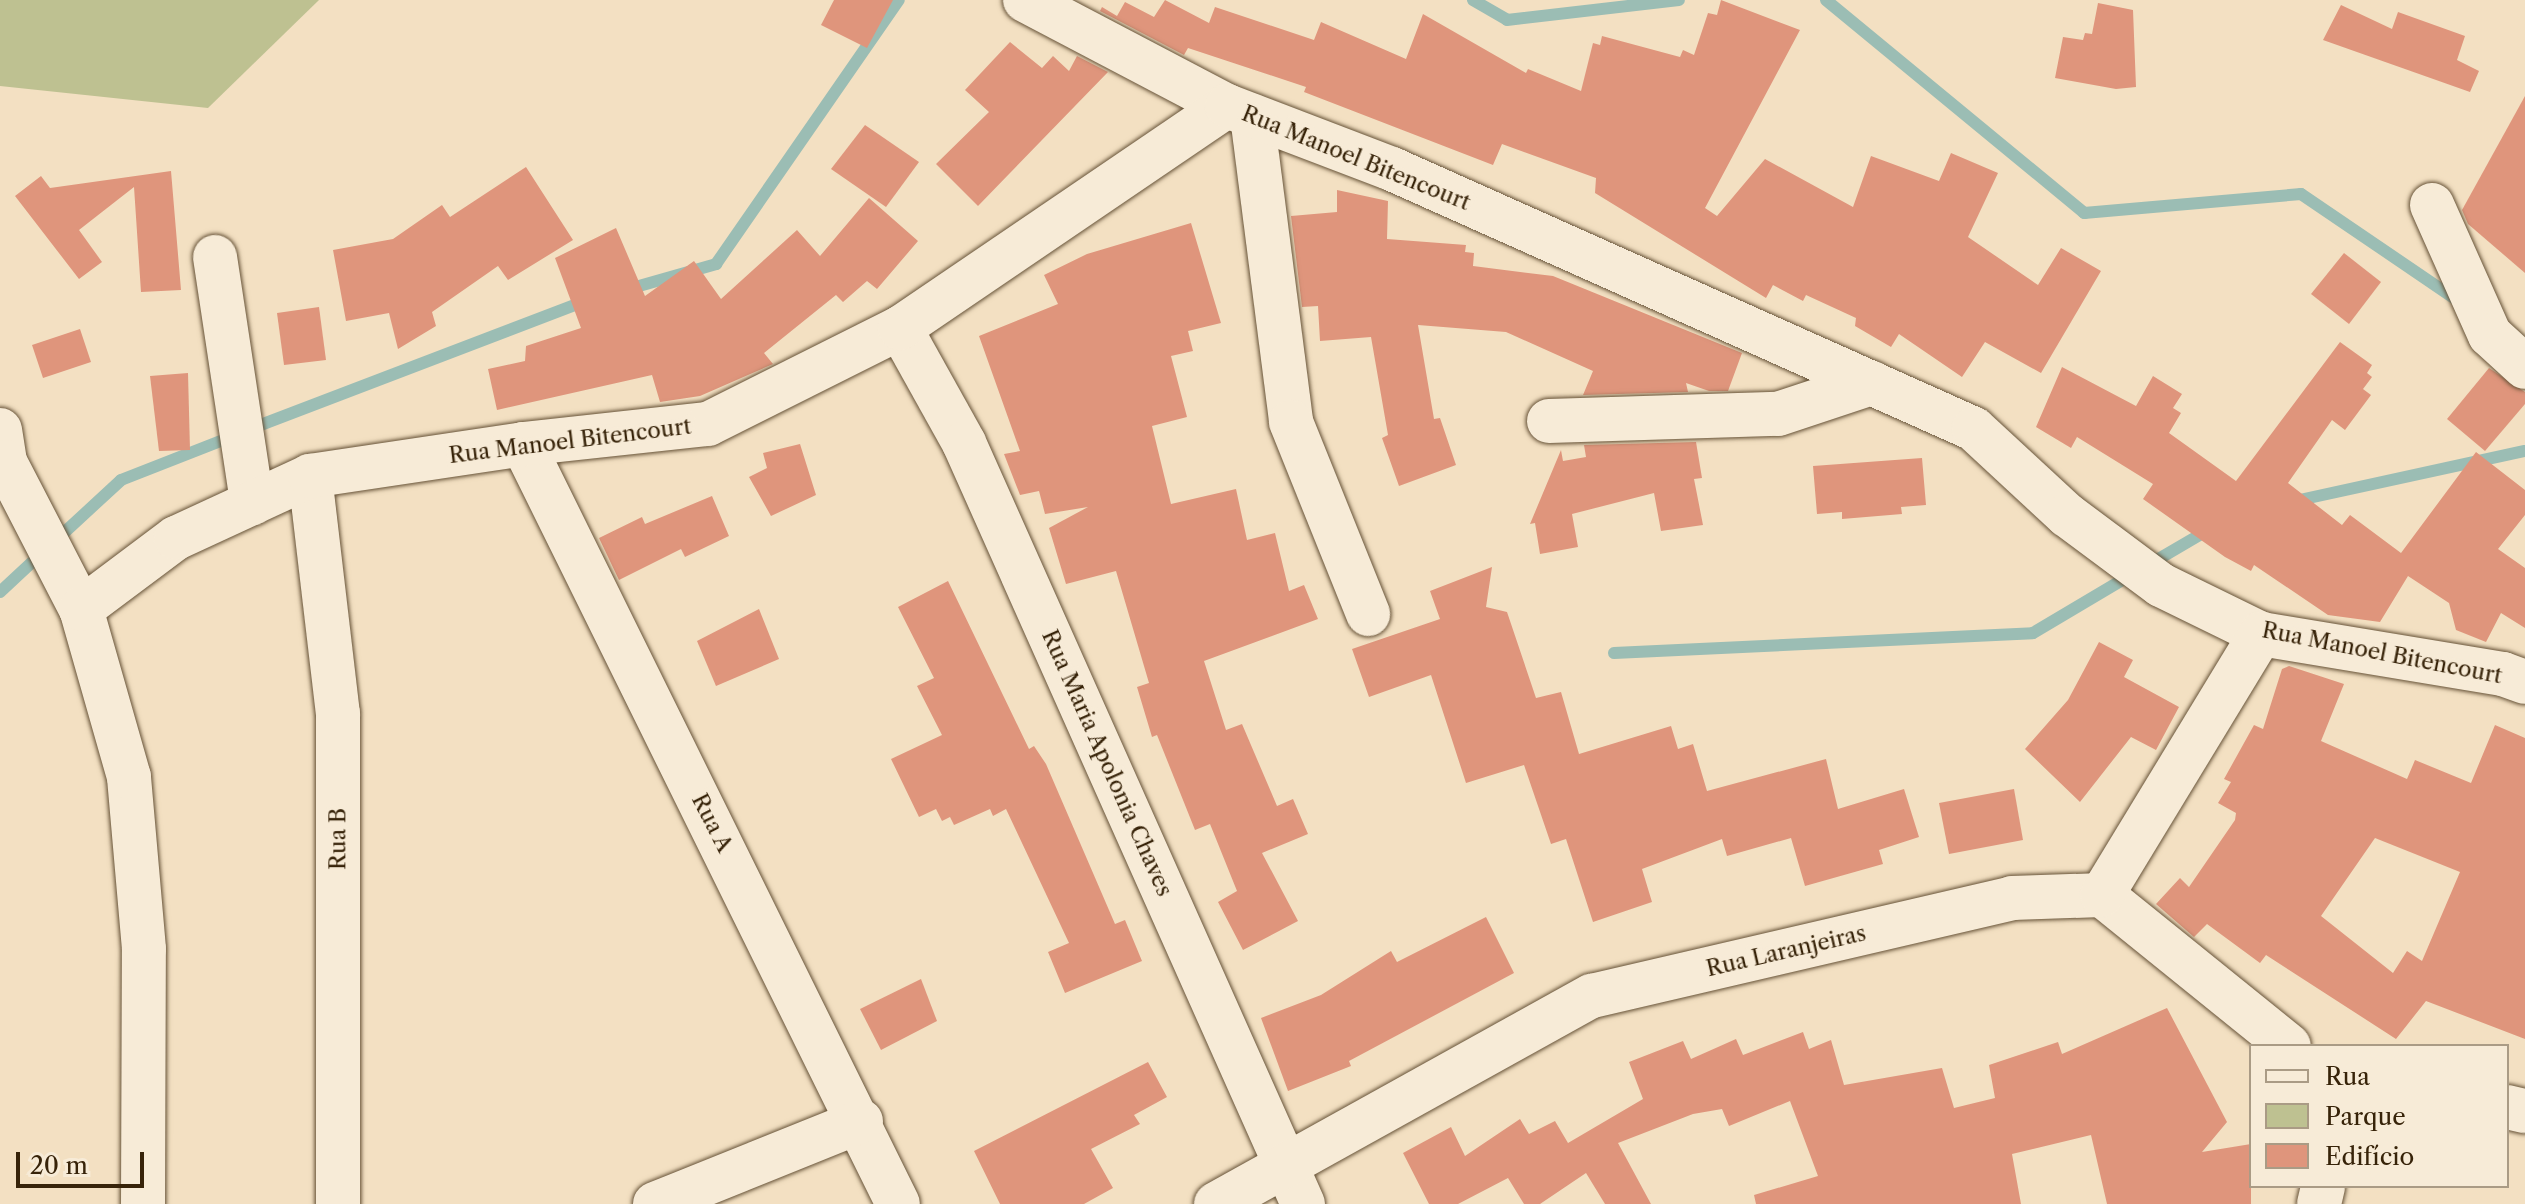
<!DOCTYPE html>
<meta charset="utf-8">
<style>
body{margin:0}
#map{position:relative;width:2525px;height:1204px;overflow:hidden;background:#f3e0c2;font-family:"Libre Caslon Text",serif}
div>[style]{position:absolute}
[style*='--x']{left:calc(var(--x)*1px);top:calc(var(--y)*1px);width:calc(var(--w)*1px);rotate:calc(var(--a)*1deg)}
.green>*{inset:0;background:#bec191}
.stream>*{height:12px;margin:-6px;padding:0 6px;transform-origin:6px;border-radius:6px;background:#9bbdb4}
.building>*{inset:0;background:#df957c}
.roads{filter:drop-shadow(0 0 2px #665237) drop-shadow(0 0 2px #665237)}
.minor>*{height:44px;margin:-22px;padding:0 22px;transform-origin:22px;border-radius:22px;background:#f7ebd7}
span{translate:-50% -50%;white-space:nowrap;text-align:center;line-height:1.15;-webkit-text-stroke:8px #f7ebd7;paint-order:stroke}
.street-label{font-size:22px;color:#372309}
.legend{position:absolute;left:2249px;top:1044px;width:260px;height:144px;box-sizing:border-box;background:#f7ebd7;border:2px solid #aa9b85;margin:0;padding:10px 14px;list-style:none;font-size:24px;color:#372309}
.legend li{display:flex;align-items:center;gap:16px;height:40px}
.legend b{width:40px;border:2px solid #aa9b85}
.scale{position:absolute;left:16px;top:1152px;width:128px;height:36px;box-sizing:border-box;border:4px solid #372309;border-top:0;padding-left:10px;font-size:24px;line-height:28px;white-space:nowrap;color:#372309;-webkit-text-stroke:6px #f7ebd7;paint-order:stroke}
</style>
<div id="map">
<div class="green">
<i style="clip-path:polygon(0 0,319px 0,208px 108px,0 86px)"></i>
</div>
<div class="stream">
<i style="--x:1473;--y:0;--w:39;--a:30"></i>
<i style="--x:1507;--y:20;--w:173;--a:-6.6"></i>
<i style="--x:1826;--y:0;--w:335;--a:39.5"></i>
<i style="--x:2084;--y:213;--w:218;--a:-5"></i>
<i style="--x:2301;--y:194;--w:192;--a:34.2"></i>
<i style="--x:625;--y:290;--w:95;--a:-15.9"></i>
<i style="--x:716;--y:264;--w:321;--a:-55.3"></i>
<i style="--x:250;--y:429;--w:362;--a:-20.9"></i>
<i style="--x:2295;--y:501;--w:235;--a:-12.3"></i>
<i style="--x:55;--y:541;--w:90;--a:-42.7"></i>
<i style="--x:121;--y:480;--w:120;--a:-21.4"></i>
<i style="--x:2150;--y:564;--w:69;--a:-30.3"></i>
<i style="--x:0;--y:592;--w:57;--a:-42.9"></i>
<i style="--x:1614;--y:653;--w:419;--a:-2.7"></i>
<i style="--x:2033;--y:633;--w:117;--a:-30.7"></i>
</div>
<div class="building">
<i style="clip-path:polygon(834px 0,893px 0,867px 48px,821px 25px)"></i>
<i style="clip-path:polygon(1165px 0,1209px 23px,1215px 7px,1314px 40px,1321px 22px,1406px 59px,1423px 14px,1526px 73px,1528px 69px,1581px 91px,1593px 43px,1600px 45px,1602px 36px,1680px 57px,1683px 50px,1694px 55px,1708px 13px,1717px 15px,1721px 0,1800px 30px,1705px 208px,1717px 216px,1765px 159px,1853px 207px,1871px 156px,1939px 181px,1951px 153px,1998px 173px,1968px 237px,2038px 285px,2061px 248px,2101px 271px,2041px 373px,1985px 342px,1962px 377px,1899px 334px,1891px 347px,1855px 326px,1856px 318px,1806px 295px,1803px 301px,1773px 285px,1766px 298px,1595px 193px,1596px 178px,1502px 144px,1493px 165px,1304px 92px,1306px 87px,1188px 48px,1184px 55px,1100px 11px,1102px 7px,1117px 16px,1125px 2px,1154px 17px)"></i>
<i style="clip-path:polygon(2098px 3px,2133px 10px,2136px 87px,2116px 89px,2055px 78px,2063px 37px,2083px 40px,2085px 33px,2092px 34px)"></i>
<i style="clip-path:polygon(2341px 5px,2392px 29px,2398px 12px,2465px 36px,2457px 60px,2479px 71px,2470px 92px,2323px 40px)"></i>
<i style="clip-path:polygon(1010px 42px,1042px 68px,1053px 56px,1069px 71px,1077px 56px,1108px 72px,978px 206px,936px 164px,989px 112px,965px 90px)"></i>
<i style="clip-path:polygon(2525px 96px,2525px 273px,2468px 224px,2462px 210px)"></i>
<i style="clip-path:polygon(865px 125px,919px 162px,886px 207px,831px 169px)"></i>
<i style="clip-path:polygon(526px 167px,573px 240px,508px 280px,498px 266px,432px 312px,436px 326px,398px 349px,389px 313px,346px 321px,333px 250px,393px 239px,442px 205px,450px 217px)"></i>
<i style="clip-path:polygon(171px 171px,181px 290px,141px 292px,134px 187px,79px 230px,102px 262px,79px 279px,15px 196px,41px 176px,50px 188px)"></i>
<i style="clip-path:polygon(1337px 190px,1388px 201px,1387px 239px,1466px 245px,1465px 252px,1474px 253px,1473px 266px,1553px 276px,1742px 353px,1728px 391px,1709px 391px,1686px 383px,1688px 392px,1583px 395px,1593px 371px,1506px 332px,1418px 325px,1434px 419px,1440px 418px,1456px 465px,1399px 486px,1382px 438px,1388px 435px,1371px 337px,1320px 341px,1318px 306px,1302px 307px,1291px 216px,1337px 212px)"></i>
<i style="clip-path:polygon(869px 198px,918px 241px,877px 289px,867px 281px,843px 302px,836px 295px,764px 353px,773px 364px,700px 396px,660px 402px,652px 375px,497px 410px,488px 369px,525px 361px,526px 346px,581px 328px,555px 258px,616px 228px,645px 296px,694px 261px,721px 299px,797px 230px,820px 256px)"></i>
<i style="clip-path:polygon(1191px 223px,1221px 323px,1188px 331px,1193px 351px,1171px 356px,1187px 417px,1152px 426px,1171px 504px,1236px 489px,1247px 540px,1275px 533px,1289px 591px,1304px 585px,1318px 619px,1204px 661px,1226px 730px,1242px 724px,1277px 806px,1293px 799px,1308px 834px,1262px 853px,1298px 921px,1243px 950px,1218px 902px,1237px 891px,1210px 824px,1195px 830px,1157px 735px,1152px 737px,1137px 687px,1149px 683px,1116px 571px,1066px 584px,1049px 528px,1088px 507px,1045px 514px,1039px 491px,1020px 495px,1004px 454px,1020px 451px,979px 336px,1058px 304px,1044px 275px,1087px 254px)"></i>
<i style="clip-path:polygon(2344px 253px,2381px 282px,2349px 324px,2311px 294px)"></i>
<i style="clip-path:polygon(319px 307px,326px 360px,284px 365px,277px 313px)"></i>
<i style="clip-path:polygon(80px 329px,91px 362px,43px 378px,32px 345px)"></i>
<i style="clip-path:polygon(2340px 342px,2372px 365px,2367px 373px,2372px 377px,2363px 389px,2371px 395px,2345px 430px,2332px 420px,2288px 483px,2342px 525px,2350px 515px,2401px 553px,2476px 452px,2525px 490px,2525px 515px,2498px 549px,2525px 568px,2525px 628px,2501px 613px,2486px 642px,2456px 630px,2449px 603px,2408px 576px,2380px 622px,2328px 615px,2254px 565px,2251px 571px,2225px 557px,2143px 499px,2153px 484px,2077px 437px,2071px 448px,2036px 427px,2062px 367px,2136px 406px,2153px 376px,2182px 394px,2173px 408px,2181px 413px,2169px 433px,2236px 481px)"></i>
<i style="clip-path:polygon(2489px 368px,2525px 392px,2525px 404px,2485px 451px,2447px 419px)"></i>
<i style="clip-path:polygon(188px 373px,190px 450px,159px 451px,150px 376px)"></i>
<i style="clip-path:polygon(1696px 442px,1702px 478px,1694px 479px,1703px 525px,1661px 531px,1654px 493px,1572px 514px,1578px 547px,1540px 554px,1535px 523px,1530px 524px,1561px 450px,1563px 461px,1586px 457px,1584px 445px)"></i>
<i style="clip-path:polygon(800px 444px,816px 495px,771px 516px,749px 477px,767px 468px,763px 453px)"></i>
<i style="clip-path:polygon(1922px 458px,1926px 505px,1901px 507px,1902px 514px,1842px 519px,1842px 512px,1817px 514px,1813px 466px)"></i>
<i style="clip-path:polygon(712px 496px,729px 536px,685px 557px,681px 549px,619px 580px,599px 538px,642px 517px,645px 524px)"></i>
<i style="clip-path:polygon(1492px 567px,1486px 607px,1507px 612px,1536px 698px,1561px 692px,1579px 754px,1671px 726px,1678px 749px,1693px 744px,1707px 791px,1826px 759px,1838px 809px,1904px 789px,1919px 837px,1879px 850px,1883px 864px,1805px 886px,1791px 838px,1727px 856px,1722px 839px,1642px 869px,1652px 902px,1593px 922px,1566px 839px,1551px 844px,1524px 765px,1466px 783px,1431px 675px,1369px 697px,1352px 649px,1440px 619px,1430px 591px)"></i>
<i style="clip-path:polygon(948px 581px,1029px 749px,1034px 746px,1046px 764px,1115px 924px,1125px 920px,1142px 961px,1065px 993px,1048px 952px,1069px 943px,1006px 809px,993px 816px,990px 809px,954px 825px,950px 817px,942px 821px,936px 809px,919px 817px,891px 759px,942px 735px,917px 686px,934px 678px,898px 607px)"></i>
<i style="clip-path:polygon(759px 609px,779px 659px,716px 686px,697px 641px)"></i>
<i style="clip-path:polygon(2099px 642px,2133px 660px,2124px 677px,2179px 707px,2156px 750px,2131px 737px,2080px 802px,2025px 749px,2068px 700px)"></i>
<i style="clip-path:polygon(evenodd,2289px 666px,2344px 684px,2321px 741px,2407px 779px,2415px 760px,2471px 783px,2495px 725px,2525px 738px,2525px 1039px,2426px 1001px,2396px 1039px,2266px 955px,2260px 963px,2207px 924px,2194px 937px,2156px 904px,2180px 878px,2189px 887px,2235px 820px,2236px 813px,2218px 803px,2231px 782px,2224px 779px,2254px 725px,2263px 729px,2282px 669px,2289px 666px,2375px 838px,2460px 872px,2422px 961px,2407px 951px,2393px 973px,2321px 916px,2375px 838px)"></i>
<i style="clip-path:polygon(2014px 789px,2023px 840px,1949px 854px,1939px 803px)"></i>
<i style="clip-path:polygon(1486px 917px,1514px 973px,1349px 1061px,1351px 1066px,1288px 1091px,1261px 1018px,1321px 995px,1391px 951px,1397px 962px)"></i>
<i style="clip-path:polygon(921px 979px,937px 1021px,881px 1050px,860px 1009px)"></i>
<i style="clip-path:polygon(2167px 1008px,2227px 1122px,2202px 1152px,2251px 1144px,2251px 1204px,2107px 1204px,2091px 1135px,2012px 1154px,2021px 1204px,1756px 1204px,1754px 1195px,1818px 1176px,1790px 1101px,1729px 1126px,1722px 1109px,1693px 1114px,1618px 1143px,1651px 1204px,1605px 1204px,1586px 1173px,1540px 1204px,1524px 1204px,1508px 1178px,1458px 1204px,1429px 1204px,1403px 1153px,1451px 1127px,1465px 1156px,1520px 1119px,1529px 1134px,1555px 1121px,1568px 1143px,1643px 1099px,1629px 1062px,1683px 1041px,1691px 1059px,1736px 1039px,1743px 1055px,1803px 1032px,1809px 1049px,1831px 1040px,1844px 1085px,1942px 1068px,1954px 1108px,1995px 1098px,1989px 1065px,2058px 1042px,2062px 1054px)"></i>
<i style="clip-path:polygon(1148px 1062px,1167px 1097px,1134px 1115px,1140px 1124px,1091px 1149px,1113px 1188px,1084px 1204px,1000px 1204px,974px 1151px)"></i>
</div>
<div class="roads">
<div class="minor">
<i style="--x:1025;--y:0;--w:228;--a:27.7"></i>
<i style="--x:1252;--y:116;--w:308;--a:82.7"></i>
<i style="--x:1291;--y:422;--w:207;--a:68.1"></i>
<i style="--x:2432;--y:205;--w:142;--a:66"></i>
<i style="--x:2490;--y:335;--w:47;--a:42.4"></i>
<i style="--x:215;--y:257;--w:249;--a:81.4"></i>
<i style="--x:900;--y:328;--w:132;--a:60.9"></i>
<i style="--x:964;--y:443;--w:833;--a:65.99"></i>
<i style="--x:1549;--y:421;--w:229;--a:-1.8"></i>
<i style="--x:1778;--y:414;--w:99;--a:-18.3"></i>
<i style="--x:0;--y:430;--w:32;--a:81"></i>
<i style="--x:5;--y:462;--w:165;--a:62.7"></i>
<i style="--x:523;--y:444;--w:847;--a:63.74"></i>
<i style="--x:310;--y:476;--w:239;--a:83.3"></i>
<i style="--x:338;--y:713;--w:491;--a:90"></i>
<i style="--x:2102;--y:895;--w:240;--a:38.9"></i>
<i style="--x:2507;--y:1107;--w:18;--a:13"></i>
<i style="--x:143;--y:1204;--w:255;--a:-89.8"></i>
<i style="--x:144;--y:949;--w:173;--a:-95"></i>
<i style="--x:129;--y:777;--w:175;--a:-105.9"></i>
<i style="--x:81;--y:609;--w:119;--a:-36.8"></i>
<i style="--x:176;--y:538;--w:148;--a:-24.8"></i>
<i style="--x:310;--y:476;--w:215;--a:-8.5"></i>
<i style="--x:523;--y:444;--w:186;--a:-6.2"></i>
<i style="--x:708;--y:424;--w:215;--a:-26.6"></i>
<i style="--x:900;--y:328;--w:395;--a:-34.2"></i>
<i style="--x:1227;--y:106;--w:177;--a:20.9"></i>
<i style="--x:1392;--y:169;--w:637;--a:24.07"></i>
<i style="--x:1974;--y:429;--w:127;--a:42.8"></i>
<i style="--x:2067;--y:515;--w:117;--a:36.7"></i>
<i style="--x:2161;--y:585;--w:111;--a:26.1"></i>
<i style="--x:2261;--y:634;--w:245;--a:9.4"></i>
<i style="--x:2503;--y:674;--w:23;--a:20"></i>
<i style="--x:655;--y:1204;--w:222;--a:-21.9"></i>
<i style="--x:1216;--y:1204;--w:430;--a:-29"></i>
<i style="--x:1592;--y:996;--w:431;--a:-13.1"></i>
<i style="--x:2012;--y:898;--w:90;--a:-1.9"></i>
<i style="--x:2102;--y:895;--w:306;--a:-58.7"></i>
<i style="--x:2319;--y:1204;--w:18;--a:-77"></i>
</div>
</div>
<div class="street-label">
<span style="left:1356px;top:158px;rotate:22deg">Rua Manoel Bitencourt</span>
<span style="left:570px;top:441px;rotate:-7deg">Rua Manoel Bitencourt</span>
<span style="left:2382px;top:653px;rotate:11deg">Rua Manoel Bitencourt</span>
<span style="left:1107px;top:763px;rotate:66deg">Rua Maria Apolonia Chaves</span>
<span style="left:712px;top:823px;rotate:63deg">Rua A</span>
<span style="left:338px;top:839px;rotate:-90deg">Rua B</span>
<span style="left:1786px;top:951px;rotate:-13deg">Rua Laranjeiras</span>
</div>
<ul class="legend">
<li><b style="height:10px;background:#f7ebd7"></b>Rua</li>
<li><b style="height:22px;background:#bec191"></b>Parque</li>
<li><b style="height:22px;background:#df957c"></b>Edifício</li>
</ul>
<div class="scale">20 m</div>
</div>
